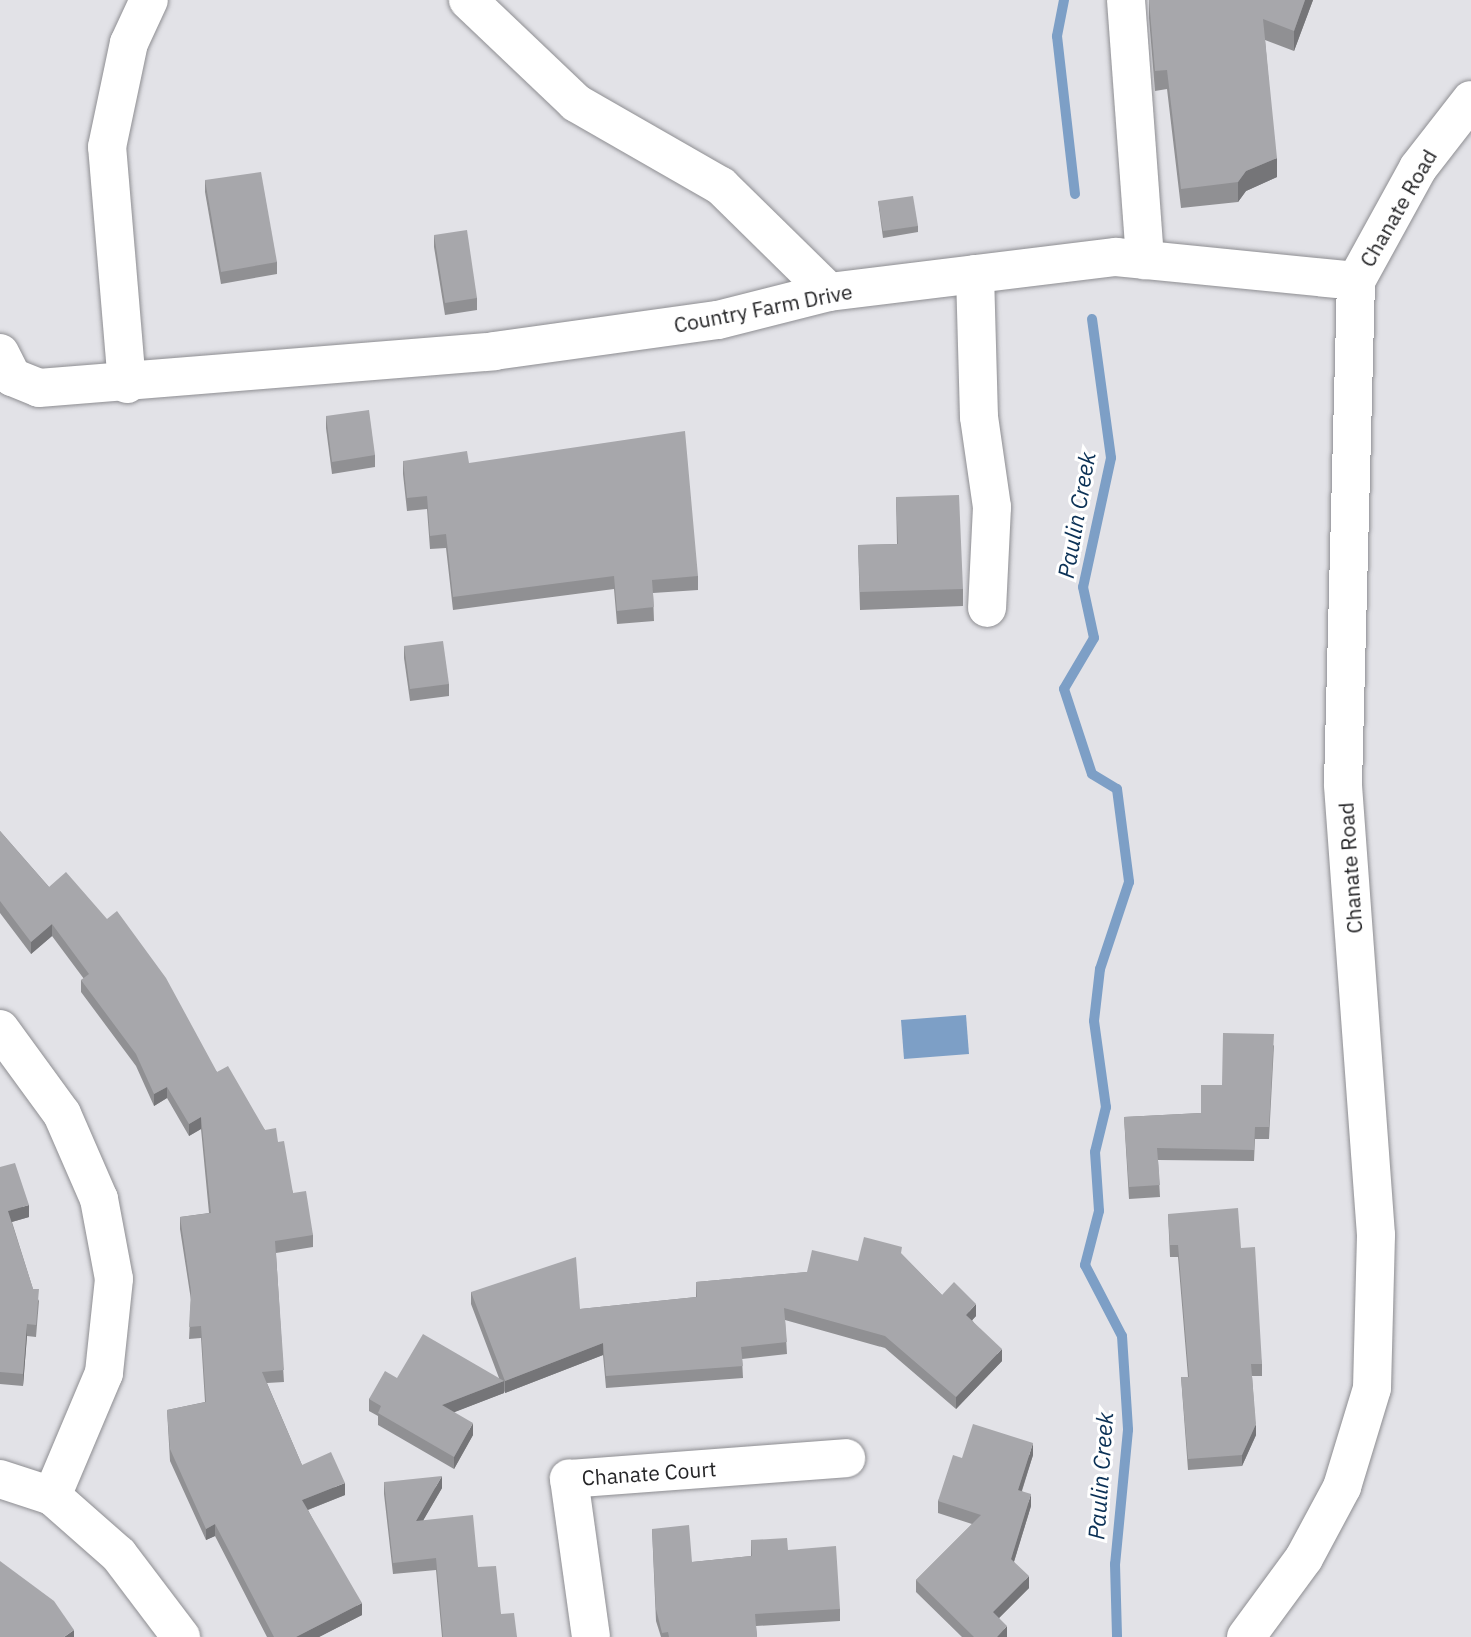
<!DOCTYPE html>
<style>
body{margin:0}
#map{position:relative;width:1471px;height:1637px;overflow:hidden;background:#e2e2e7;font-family:"IBM Plex Sans",sans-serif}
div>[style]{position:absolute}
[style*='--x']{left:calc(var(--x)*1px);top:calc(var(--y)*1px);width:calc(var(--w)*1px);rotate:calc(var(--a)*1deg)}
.water>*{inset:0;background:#7d9fc6}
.stream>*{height:10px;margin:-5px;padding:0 5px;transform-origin:5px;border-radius:5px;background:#7d9fc6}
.roads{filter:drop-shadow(0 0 2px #8e8e92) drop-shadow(0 0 2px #8e8e92)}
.minor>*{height:38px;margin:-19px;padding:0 19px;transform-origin:19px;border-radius:19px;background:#fff}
.wall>*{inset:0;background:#909093}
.shaded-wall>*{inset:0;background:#757578}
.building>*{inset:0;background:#a7a7ab}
span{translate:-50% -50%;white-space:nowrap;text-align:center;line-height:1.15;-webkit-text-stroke:6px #fff;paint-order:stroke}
.street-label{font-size:21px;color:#252527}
.water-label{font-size:23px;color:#0b3156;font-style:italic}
</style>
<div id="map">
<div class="water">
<i style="clip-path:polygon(966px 1015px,969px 1054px,904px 1059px,901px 1020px)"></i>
</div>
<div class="stream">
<i style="--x:1064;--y:0;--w:37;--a:101"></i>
<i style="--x:1057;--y:36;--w:159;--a:83.5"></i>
<i style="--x:1092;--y:319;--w:140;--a:82.2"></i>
<i style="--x:1111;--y:458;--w:132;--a:102.2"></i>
<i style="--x:1083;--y:587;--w:52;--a:77.8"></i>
<i style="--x:1094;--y:638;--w:59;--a:120.5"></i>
<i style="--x:1064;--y:689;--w:89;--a:71.8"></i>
<i style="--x:1092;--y:774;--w:29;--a:31"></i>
<i style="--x:1117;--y:789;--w:94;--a:82.6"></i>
<i style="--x:1129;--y:882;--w:92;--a:108.4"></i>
<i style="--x:1100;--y:969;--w:52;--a:96.6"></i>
<i style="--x:1094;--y:1021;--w:87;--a:82.1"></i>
<i style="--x:1106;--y:1107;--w:46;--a:103.7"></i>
<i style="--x:1095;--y:1152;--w:59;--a:86.1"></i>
<i style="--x:1099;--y:1211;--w:56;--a:104.5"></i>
<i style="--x:1085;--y:1265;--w:80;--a:62.5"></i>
<i style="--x:1122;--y:1336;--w:94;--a:86.3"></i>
<i style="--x:1128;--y:1430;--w:135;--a:95.5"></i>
<i style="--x:1115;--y:1564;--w:73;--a:88.4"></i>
</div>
<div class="roads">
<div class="minor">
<i style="--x:468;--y:0;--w:149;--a:43.6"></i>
<i style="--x:576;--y:103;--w:167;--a:29.8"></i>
<i style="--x:721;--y:186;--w:151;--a:44.5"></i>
<i style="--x:1126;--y:0;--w:261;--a:85.8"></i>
<i style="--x:975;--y:274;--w:143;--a:88.4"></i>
<i style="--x:979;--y:417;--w:91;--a:81.8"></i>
<i style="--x:992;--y:507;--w:101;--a:92.8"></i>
<i style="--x:0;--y:353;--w:27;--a:63"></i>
<i style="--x:12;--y:377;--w:29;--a:22"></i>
<i style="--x:39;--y:388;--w:457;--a:-4.6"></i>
<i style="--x:494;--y:351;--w:226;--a:-7.9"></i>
<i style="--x:718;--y:320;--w:114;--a:-14.2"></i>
<i style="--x:829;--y:292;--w:289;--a:-7"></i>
<i style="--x:1116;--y:257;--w:241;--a:5.7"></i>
<i style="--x:127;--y:384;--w:238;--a:-94.8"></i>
<i style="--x:107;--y:147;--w:106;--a:-78.1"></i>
<i style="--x:129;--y:43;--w:47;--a:-65.1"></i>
<i style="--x:0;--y:1029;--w:105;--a:53.9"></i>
<i style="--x:62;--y:1114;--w:93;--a:66.5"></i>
<i style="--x:99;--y:1199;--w:81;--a:79.4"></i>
<i style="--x:114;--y:1279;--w:95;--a:96.1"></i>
<i style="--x:104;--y:1373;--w:134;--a:112.9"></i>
<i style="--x:0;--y:1479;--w:55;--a:18.1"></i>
<i style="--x:52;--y:1496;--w:89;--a:41.4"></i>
<i style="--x:119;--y:1555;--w:103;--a:52.9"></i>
<i style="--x:591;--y:1637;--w:160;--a:-97.9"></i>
<i style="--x:569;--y:1479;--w:278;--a:-4.3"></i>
<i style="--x:1246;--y:1637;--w:98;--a:-53.7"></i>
<i style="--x:1304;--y:1558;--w:81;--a:-61.8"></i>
<i style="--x:1342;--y:1487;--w:103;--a:-73.1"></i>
<i style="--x:1372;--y:1388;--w:153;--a:-88.5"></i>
<i style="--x:1376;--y:1235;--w:452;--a:-94.2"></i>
<i style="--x:1343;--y:784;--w:503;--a:-88.52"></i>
<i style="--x:1356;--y:281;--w:129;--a:-61.2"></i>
<i style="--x:1418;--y:168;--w:86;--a:-52.1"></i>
</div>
</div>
<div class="wall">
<i style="clip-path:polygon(1149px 0,1313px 0,1294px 51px,1265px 40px,1277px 177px,1246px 191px,1238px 202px,1181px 208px,1167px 89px,1155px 91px,1149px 18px)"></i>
<i style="clip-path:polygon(205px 180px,277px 262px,277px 274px,221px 284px,205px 192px)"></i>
<i style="clip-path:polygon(878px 201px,918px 226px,918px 232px,883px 238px)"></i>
<i style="clip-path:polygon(434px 235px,477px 298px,477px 310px,445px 315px,434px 247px)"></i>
<i style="clip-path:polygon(326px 416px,375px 455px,375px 467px,332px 474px,326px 428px)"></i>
<i style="clip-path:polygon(403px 461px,469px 463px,698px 576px,698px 590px,653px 593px,654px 621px,617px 624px,614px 589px,453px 610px,446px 548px,430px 549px,427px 509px,407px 511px,403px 474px)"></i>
<i style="clip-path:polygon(896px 497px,963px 589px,963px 606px,860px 610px,858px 545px,897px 544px)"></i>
<i style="clip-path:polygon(404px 646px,449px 684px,449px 696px,410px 701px,404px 658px)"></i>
<i style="clip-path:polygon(0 831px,49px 887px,217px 1072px,265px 1130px,278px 1142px,293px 1193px,313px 1235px,313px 1247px,276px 1253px,284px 1382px,267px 1383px,302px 1465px,345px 1495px,308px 1510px,362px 1615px,319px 1637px,267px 1637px,215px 1536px,206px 1540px,170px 1461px,167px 1410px,205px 1402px,201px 1338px,189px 1339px,191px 1300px,180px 1229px,180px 1217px,209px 1213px,201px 1129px,189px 1136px,167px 1098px,154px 1106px,136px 1066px,81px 992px,81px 980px,84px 979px,52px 936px,31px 954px,0 913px)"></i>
<i style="clip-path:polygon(1274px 1045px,1269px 1139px,1255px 1139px,1254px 1161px,1158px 1160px,1160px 1197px,1129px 1199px,1124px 1117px,1201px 1113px,1222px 1085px)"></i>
<i style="clip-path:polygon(0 1167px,29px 1217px,12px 1222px,33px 1289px,39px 1301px,36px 1337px,27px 1336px,23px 1386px,0 1384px)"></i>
<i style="clip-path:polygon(1168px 1214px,1241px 1248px,1262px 1364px,1262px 1376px,1252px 1376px,1256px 1435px,1242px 1466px,1188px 1470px,1181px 1377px,1188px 1377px,1178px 1257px,1170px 1257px)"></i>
<i style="clip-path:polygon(902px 1255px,942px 1295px,976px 1316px,972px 1320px,1002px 1361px,956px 1409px,885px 1348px,785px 1320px,787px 1354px,742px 1359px,743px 1378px,606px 1388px,603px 1355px,505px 1393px,504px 1391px,504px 1393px,454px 1412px,473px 1435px,454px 1469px,378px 1425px,378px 1416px,369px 1411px,369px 1399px,397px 1378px,499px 1378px,471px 1304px,471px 1292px,580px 1309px,696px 1297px,696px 1282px,807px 1272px,858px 1261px)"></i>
<i style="clip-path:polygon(1033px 1455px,1022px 1491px,1031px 1506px,1014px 1562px,1029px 1588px,999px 1618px,1007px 1637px,962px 1637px,916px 1592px,916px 1580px,972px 1524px,938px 1513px,938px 1501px,962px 1458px)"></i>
<i style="clip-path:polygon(384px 1482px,442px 1488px,423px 1520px,478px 1567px,501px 1614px,517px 1637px,442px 1637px,436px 1570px,393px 1574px,384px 1494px)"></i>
<i style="clip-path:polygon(652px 1529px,692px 1562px,751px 1556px,751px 1540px,788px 1550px,840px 1609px,840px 1621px,756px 1626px,757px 1637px,661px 1637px,656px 1621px)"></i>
</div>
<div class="shaded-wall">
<i style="clip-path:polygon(1305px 0,1313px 0,1294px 51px,1294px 31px)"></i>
<i style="clip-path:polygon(1277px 158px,1277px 177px,1246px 191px,1238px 202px,1238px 182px,1246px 171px)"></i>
<i style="clip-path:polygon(52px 924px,52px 936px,31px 954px,31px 942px)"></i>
<i style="clip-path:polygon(167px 1087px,167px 1098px,154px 1106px,154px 1094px)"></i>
<i style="clip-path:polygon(201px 1117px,201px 1129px,189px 1136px,189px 1124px)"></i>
<i style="clip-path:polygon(29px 1205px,29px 1217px,8px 1223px,8px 1211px)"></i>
<i style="clip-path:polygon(976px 1304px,976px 1316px,966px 1327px,966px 1315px)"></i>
<i style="clip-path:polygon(27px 1324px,27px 1336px,23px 1386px,23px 1374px)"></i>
<i style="clip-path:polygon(603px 1343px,603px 1355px,505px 1393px,505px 1381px)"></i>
<i style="clip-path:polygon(1002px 1349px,1002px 1361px,956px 1409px,956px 1397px)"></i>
<i style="clip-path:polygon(504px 1381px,504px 1393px,442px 1417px,442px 1405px)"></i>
<i style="clip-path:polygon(473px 1423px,473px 1435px,454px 1469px,454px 1457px)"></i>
<i style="clip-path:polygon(1256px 1424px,1256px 1435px,1242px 1466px,1242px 1455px)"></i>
<i style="clip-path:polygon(1033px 1443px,1033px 1455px,1018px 1502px,1018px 1490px)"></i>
<i style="clip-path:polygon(442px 1476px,442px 1488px,416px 1533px,416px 1521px)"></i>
<i style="clip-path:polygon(345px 1483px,345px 1495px,302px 1512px,302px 1500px)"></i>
<i style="clip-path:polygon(1031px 1494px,1031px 1506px,1011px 1571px,1011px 1559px)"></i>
<i style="clip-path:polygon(215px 1524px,215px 1536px,206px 1540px,206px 1529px)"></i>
<i style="clip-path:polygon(1029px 1576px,1029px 1588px,993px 1624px,993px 1612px)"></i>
<i style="clip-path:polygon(362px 1603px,362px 1615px,319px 1637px,296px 1637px)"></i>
<i style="clip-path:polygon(1007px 1626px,1007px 1637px,997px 1637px)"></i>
<i style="clip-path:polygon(74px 1630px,74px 1637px,64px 1637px)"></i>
</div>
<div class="building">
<i style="clip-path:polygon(1149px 0,1305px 0,1294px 31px,1263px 19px,1277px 158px,1246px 171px,1238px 182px,1181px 189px,1167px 70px,1155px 71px)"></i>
<i style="clip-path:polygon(261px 172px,277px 262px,221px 272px,205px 180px)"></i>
<i style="clip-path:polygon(913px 196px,918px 226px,883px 231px,878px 201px)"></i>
<i style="clip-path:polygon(467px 230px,477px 298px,445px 303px,434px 235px)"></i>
<i style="clip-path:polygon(369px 410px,375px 455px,332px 462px,326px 416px)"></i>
<i style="clip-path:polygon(685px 431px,698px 576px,652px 580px,654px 607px,617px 611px,614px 576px,453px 597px,446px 534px,430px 536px,427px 496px,407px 498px,403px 461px,467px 451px,469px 463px)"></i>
<i style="clip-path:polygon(959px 495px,963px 589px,860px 592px,858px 545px,898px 544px,896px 497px)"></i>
<i style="clip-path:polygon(443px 641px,449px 684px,410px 689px,404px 646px)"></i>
<i style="clip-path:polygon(0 831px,49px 887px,66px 872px,107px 919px,117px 911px,166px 978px,217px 1072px,228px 1066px,265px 1130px,276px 1128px,278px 1142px,284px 1141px,293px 1193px,306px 1191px,313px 1235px,275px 1241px,284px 1370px,262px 1372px,302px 1465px,331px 1452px,345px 1483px,302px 1500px,362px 1603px,296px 1637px,274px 1637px,215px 1524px,206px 1529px,170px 1449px,167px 1410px,206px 1402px,201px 1326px,189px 1327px,191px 1291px,180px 1217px,211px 1213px,201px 1117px,189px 1124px,167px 1087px,154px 1094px,136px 1054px,81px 980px,89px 974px,52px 924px,31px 942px,0 901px)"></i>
<i style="clip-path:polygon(1223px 1033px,1274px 1034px,1269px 1127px,1255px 1127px,1254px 1150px,1157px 1148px,1160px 1185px,1129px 1187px,1124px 1117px,1201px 1113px,1201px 1085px,1222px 1085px)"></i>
<i style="clip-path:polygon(15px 1163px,29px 1205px,8px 1211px,33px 1289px,39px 1289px,36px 1325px,27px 1324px,23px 1374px,0 1372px,0 1167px)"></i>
<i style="clip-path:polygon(1238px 1208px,1241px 1248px,1255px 1247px,1262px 1364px,1251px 1364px,1256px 1424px,1242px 1455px,1188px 1459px,1181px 1377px,1189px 1377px,1178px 1245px,1170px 1245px,1168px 1214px)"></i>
<i style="clip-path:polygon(864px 1237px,902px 1247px,901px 1253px,942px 1295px,954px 1282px,976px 1304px,966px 1315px,1002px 1349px,956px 1397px,885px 1336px,784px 1308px,787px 1342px,741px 1347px,743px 1366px,606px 1376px,603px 1343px,505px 1381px,471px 1292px,576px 1257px,580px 1309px,697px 1297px,696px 1282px,807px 1272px,812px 1250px,858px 1261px)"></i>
<i style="clip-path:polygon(423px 1334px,504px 1381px,442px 1405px,473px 1423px,454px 1457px,378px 1413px,381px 1406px,369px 1399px,385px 1371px,397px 1378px)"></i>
<i style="clip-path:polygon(973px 1424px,1033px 1443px,1018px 1490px,1031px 1494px,1011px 1559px,1029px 1576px,993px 1612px,1007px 1626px,997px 1637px,974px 1637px,916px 1580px,981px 1515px,938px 1501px,953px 1455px,962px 1458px)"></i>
<i style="clip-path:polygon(442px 1476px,416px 1521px,473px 1515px,478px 1567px,496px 1566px,501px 1614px,514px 1613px,517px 1637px,443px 1637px,436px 1558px,393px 1563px,384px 1482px)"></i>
<i style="clip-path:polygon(689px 1525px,692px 1562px,752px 1556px,751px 1540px,787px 1538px,788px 1550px,836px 1546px,840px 1609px,755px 1614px,757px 1637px,669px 1637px,668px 1632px,662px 1633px,656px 1609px,652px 1529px)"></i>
<i style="clip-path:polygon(0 1561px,54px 1601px,74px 1630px,64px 1637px,0 1637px)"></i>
</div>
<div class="street-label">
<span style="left:1398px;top:208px;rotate:-60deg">Chanate Road</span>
<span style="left:763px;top:308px;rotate:-11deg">Country Farm Drive</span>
<span style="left:1350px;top:868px;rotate:-94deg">Chanate Road</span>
<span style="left:649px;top:1473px;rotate:-4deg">Chanate Court</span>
</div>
<div class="water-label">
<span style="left:1076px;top:515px;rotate:-80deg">Paulin Creek</span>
<span style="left:1100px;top:1476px;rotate:-86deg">Paulin Creek</span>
</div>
</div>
